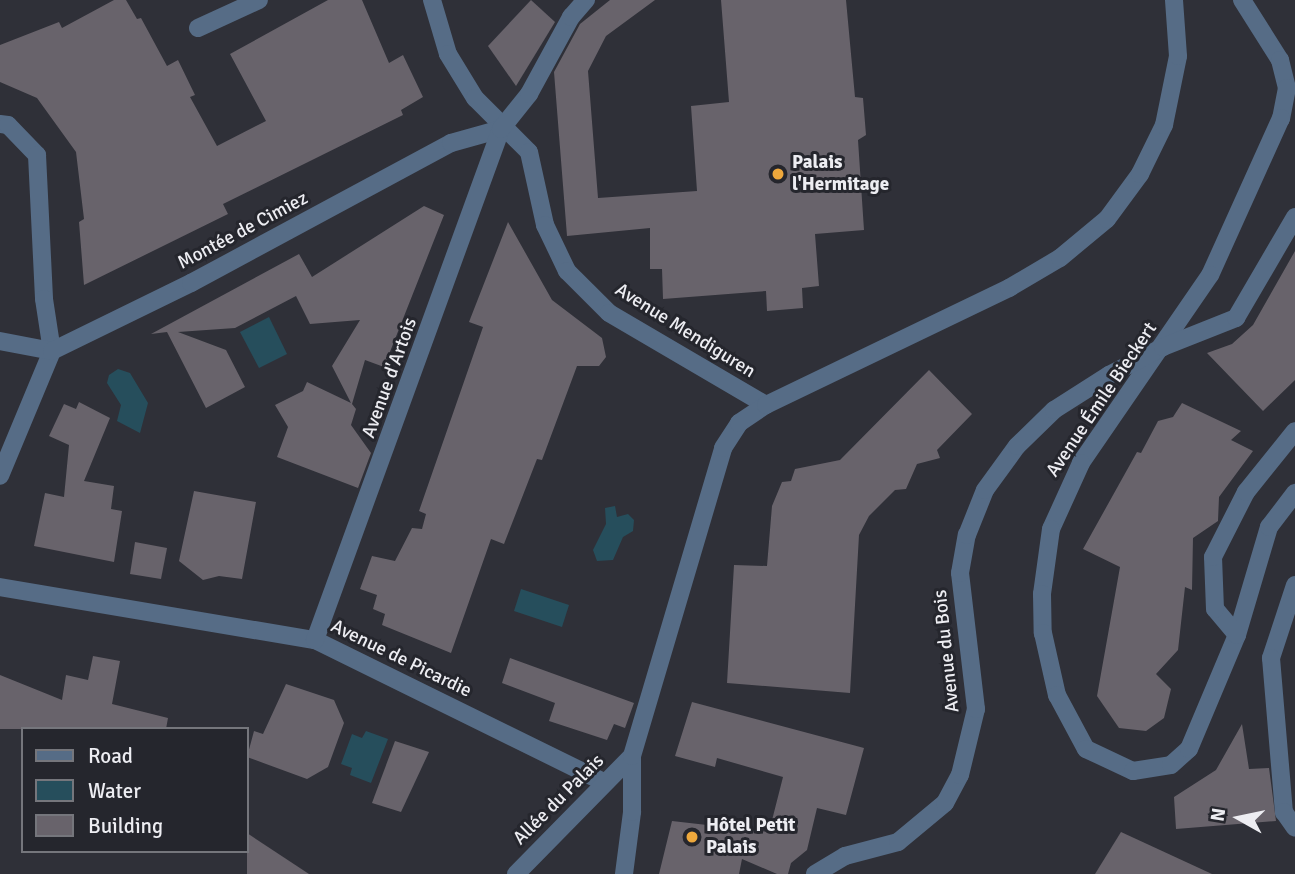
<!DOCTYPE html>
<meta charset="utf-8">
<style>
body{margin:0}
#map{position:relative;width:1295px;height:874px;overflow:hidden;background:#2f3038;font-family:Signika,sans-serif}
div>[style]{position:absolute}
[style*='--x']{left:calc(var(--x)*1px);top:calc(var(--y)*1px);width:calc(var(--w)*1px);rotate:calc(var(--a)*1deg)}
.water>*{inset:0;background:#264e5c}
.building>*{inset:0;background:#68636b}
.minor>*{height:18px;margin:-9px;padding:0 9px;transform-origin:9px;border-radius:9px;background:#566c86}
.dots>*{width:19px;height:19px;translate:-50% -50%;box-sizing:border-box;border:4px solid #25262d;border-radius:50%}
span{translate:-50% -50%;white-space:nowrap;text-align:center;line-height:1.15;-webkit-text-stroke:6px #25262d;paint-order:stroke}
.poi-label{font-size:19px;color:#ededf2;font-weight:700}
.left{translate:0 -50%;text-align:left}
.street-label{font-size:19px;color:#ededf2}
.legend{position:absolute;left:21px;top:727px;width:228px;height:126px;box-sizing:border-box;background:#25262d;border:2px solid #75767c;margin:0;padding:9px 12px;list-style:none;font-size:21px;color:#ededf2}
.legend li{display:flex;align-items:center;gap:14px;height:35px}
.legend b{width:35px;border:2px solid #75767c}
.north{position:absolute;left:1204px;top:783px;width:70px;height:70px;-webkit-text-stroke:5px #25262d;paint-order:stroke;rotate:279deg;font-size:19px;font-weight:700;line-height:28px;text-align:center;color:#ededf2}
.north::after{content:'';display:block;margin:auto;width:24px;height:32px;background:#ededf2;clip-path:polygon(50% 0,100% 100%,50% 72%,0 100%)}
</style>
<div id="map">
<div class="water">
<i style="clip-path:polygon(269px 317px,287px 354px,259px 368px,240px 332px)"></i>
<i style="clip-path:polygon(118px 369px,130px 373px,148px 403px,140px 433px,117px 421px,121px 405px,107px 383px,109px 375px)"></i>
<i style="clip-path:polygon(615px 506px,617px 517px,628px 514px,634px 520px,633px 531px,623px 537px,613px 560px,597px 561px,593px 550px,606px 524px,605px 508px)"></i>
<i style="clip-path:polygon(521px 589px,569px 605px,562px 627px,514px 611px)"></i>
<i style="clip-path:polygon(366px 731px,388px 739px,371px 783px,350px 775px,352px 768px,341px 764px,352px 734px,362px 738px)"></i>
</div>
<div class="building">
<i style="clip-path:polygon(114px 0,126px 0,137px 19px,141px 18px,167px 66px,178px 60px,195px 95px,190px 97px,217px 146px,266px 121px,230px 54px,328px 0,362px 0,389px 63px,403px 55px,423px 97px,401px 110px,403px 115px,223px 204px,228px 214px,84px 285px,79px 222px,84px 219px,76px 152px,37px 98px,0 82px,0 45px,59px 22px,62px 28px)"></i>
<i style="clip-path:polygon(531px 0,555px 22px,516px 86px,488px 46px)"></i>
<i style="clip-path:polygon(610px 0,655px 0,606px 36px,588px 71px,598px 198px,697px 191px,691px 106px,729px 102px,721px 0,846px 0,855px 97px,863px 98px,866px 135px,858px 140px,864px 230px,815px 234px,819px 286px,802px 288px,803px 308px,767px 311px,766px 291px,663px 299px,662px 269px,650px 269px,650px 228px,567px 236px,554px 72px,580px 24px)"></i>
<i style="clip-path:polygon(424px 206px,444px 215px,384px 367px,365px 360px,352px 404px,356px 409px,351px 425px,371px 453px,358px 488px,277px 457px,288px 427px,275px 405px,303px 391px,307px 382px,351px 403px,332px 366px,360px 320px,310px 324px,296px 296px,235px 328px,178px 332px,226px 350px,245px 387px,206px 408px,167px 332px,151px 334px,299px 254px,312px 277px)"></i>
<i style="clip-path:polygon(508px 222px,552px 300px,602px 338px,606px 357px,599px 366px,577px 366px,542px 460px,537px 459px,504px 544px,491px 539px,451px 653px,382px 625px,385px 614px,373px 609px,377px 595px,360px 589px,372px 556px,395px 561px,412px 528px,422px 529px,426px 514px,419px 511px,483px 327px,469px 322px)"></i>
<i style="clip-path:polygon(1295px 251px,1295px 380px,1263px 411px,1207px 353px,1232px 344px,1253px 325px)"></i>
<i style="clip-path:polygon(929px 370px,972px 414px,937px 450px,940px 458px,917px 464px,906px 489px,895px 490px,869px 516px,859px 535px,850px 693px,727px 683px,734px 565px,767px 566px,772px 506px,782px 482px,791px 481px,795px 469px,840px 460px)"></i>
<i style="clip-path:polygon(79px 402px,110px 418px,84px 481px,114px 486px,111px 509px,122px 511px,114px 562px,34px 546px,45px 493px,64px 497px,69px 445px,49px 436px,64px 404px,76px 409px)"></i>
<i style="clip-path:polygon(1182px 403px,1241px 431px,1231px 440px,1253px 451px,1219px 497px,1218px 521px,1193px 538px,1192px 590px,1185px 587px,1178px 650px,1156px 674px,1171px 689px,1164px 718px,1146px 731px,1119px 728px,1097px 696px,1120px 567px,1083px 549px,1137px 452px,1141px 453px,1158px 421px,1173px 417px)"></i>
<i style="clip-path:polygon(194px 491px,256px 502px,242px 579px,219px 576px,203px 580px,179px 561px)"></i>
<i style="clip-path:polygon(135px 542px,167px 548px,161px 579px,130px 574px)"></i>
<i style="clip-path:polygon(93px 656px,120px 661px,112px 704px,168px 718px,166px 729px,0 729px,0 675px,62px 700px,66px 675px,88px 680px)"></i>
<i style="clip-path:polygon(510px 658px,634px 703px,625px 728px,614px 724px,607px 740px,549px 721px,555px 703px,502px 683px)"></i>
<i style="clip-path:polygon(286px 684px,334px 700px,344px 723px,328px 767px,307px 779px,247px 757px,254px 731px,263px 734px)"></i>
<i style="clip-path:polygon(692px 702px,864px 748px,846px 815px,817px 808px,807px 850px,791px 863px,788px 874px,777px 874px,742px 859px,739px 874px,659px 874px,672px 821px,769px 832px,783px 777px,717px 758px,715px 767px,675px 756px)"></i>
<i style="clip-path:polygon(1242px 724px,1249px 769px,1269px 768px,1276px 821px,1176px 829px,1174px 797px,1216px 770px)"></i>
<i style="clip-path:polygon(395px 741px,429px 752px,401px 812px,372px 803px)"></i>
<i style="clip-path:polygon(1121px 832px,1212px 874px,1095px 874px)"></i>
<i style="clip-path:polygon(247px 833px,309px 874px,247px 874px)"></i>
</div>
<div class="minor">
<i style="--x:432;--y:0;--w:56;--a:73.5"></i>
<i style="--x:448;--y:54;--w:52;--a:58.5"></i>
<i style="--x:475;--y:98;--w:76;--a:45"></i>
<i style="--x:529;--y:152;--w:75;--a:77.6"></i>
<i style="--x:545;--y:225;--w:51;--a:64.4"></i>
<i style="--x:567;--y:271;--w:59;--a:45"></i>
<i style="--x:609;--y:313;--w:182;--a:30.4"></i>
<i style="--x:1242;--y:0;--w:71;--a:57.7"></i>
<i style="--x:1280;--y:60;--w:29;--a:76"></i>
<i style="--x:1287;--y:88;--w:31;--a:101"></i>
<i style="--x:1281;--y:118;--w:172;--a:114.3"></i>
<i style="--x:1210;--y:275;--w:228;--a:124.5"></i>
<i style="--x:1081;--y:463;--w:72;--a:114.4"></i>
<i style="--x:1051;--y:529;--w:66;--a:97.9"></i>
<i style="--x:1042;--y:594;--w:39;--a:89"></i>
<i style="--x:1043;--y:633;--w:64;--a:77.3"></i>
<i style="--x:1057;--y:695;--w:61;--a:61.8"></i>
<i style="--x:1086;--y:749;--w:52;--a:25.1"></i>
<i style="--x:1133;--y:771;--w:38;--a:-9"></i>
<i style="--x:1171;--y:765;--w:24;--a:-42"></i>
<i style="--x:1189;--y:749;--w:124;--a:-67.2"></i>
<i style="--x:1237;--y:635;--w:113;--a:-73.5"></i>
<i style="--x:1269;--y:527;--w:43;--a:-52.6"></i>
<i style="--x:198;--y:28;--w:67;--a:-24.7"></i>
<i style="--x:0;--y:124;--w:8;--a:7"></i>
<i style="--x:8;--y:125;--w:42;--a:46"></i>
<i style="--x:37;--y:155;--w:144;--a:87.2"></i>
<i style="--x:44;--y:299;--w:53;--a:81.3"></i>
<i style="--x:52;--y:351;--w:135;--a:112.6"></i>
<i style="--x:0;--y:341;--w:53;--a:10.9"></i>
<i style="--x:52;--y:351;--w:155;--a:-26.1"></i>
<i style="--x:191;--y:283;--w:295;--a:-28.3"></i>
<i style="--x:451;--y:143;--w:52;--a:-15.6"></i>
<i style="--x:1295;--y:585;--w:77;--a:108.2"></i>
<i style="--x:1271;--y:658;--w:155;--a:85.2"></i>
<i style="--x:1284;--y:812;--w:19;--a:55"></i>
<i style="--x:0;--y:587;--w:319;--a:9.6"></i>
<i style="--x:315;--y:640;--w:323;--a:26.2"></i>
<i style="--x:1237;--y:635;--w:34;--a:-130"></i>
<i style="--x:1215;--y:609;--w:52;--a:-92.2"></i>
<i style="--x:1213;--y:557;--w:73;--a:-63.1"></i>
<i style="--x:1246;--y:492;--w:78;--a:-51.2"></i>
<i style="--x:315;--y:640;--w:544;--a:-70"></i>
<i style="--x:501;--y:129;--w:45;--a:-51.3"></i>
<i style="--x:529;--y:94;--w:88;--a:-61.4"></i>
<i style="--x:571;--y:17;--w:23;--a:-49"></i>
<i style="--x:516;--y:874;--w:165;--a:-45.5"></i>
<i style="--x:624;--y:874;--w:63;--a:-82.6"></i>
<i style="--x:632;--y:812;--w:56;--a:-90"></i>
<i style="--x:632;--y:756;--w:321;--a:-73.5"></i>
<i style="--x:723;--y:448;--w:30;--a:-57"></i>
<i style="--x:739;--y:423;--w:32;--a:-34"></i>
<i style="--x:766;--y:405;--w:270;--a:-25.7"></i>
<i style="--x:1009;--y:288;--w:59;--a:-30.5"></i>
<i style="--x:1060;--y:258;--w:61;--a:-39.7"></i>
<i style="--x:1107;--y:219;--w:56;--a:-53.7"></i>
<i style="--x:1140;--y:174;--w:55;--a:-63.9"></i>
<i style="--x:1164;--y:125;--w:70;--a:-78.5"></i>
<i style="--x:1178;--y:56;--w:56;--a:-94.1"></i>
<i style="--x:815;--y:874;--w:35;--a:-31"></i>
<i style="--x:845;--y:856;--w:55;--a:-14.8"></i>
<i style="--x:898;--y:842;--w:61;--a:-39.7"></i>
<i style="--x:945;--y:803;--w:32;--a:-62"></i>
<i style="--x:960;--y:775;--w:68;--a:-76.4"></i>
<i style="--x:976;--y:709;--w:137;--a:-96.7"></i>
<i style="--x:960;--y:573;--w:39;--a:-80"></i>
<i style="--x:967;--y:535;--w:48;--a:-68.2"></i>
<i style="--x:985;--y:490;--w:54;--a:-54"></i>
<i style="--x:1017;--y:446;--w:52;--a:-44.2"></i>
<i style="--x:1054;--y:410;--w:65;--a:-32.5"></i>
<i style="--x:1109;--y:375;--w:61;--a:-27.4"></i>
<i style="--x:1163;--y:347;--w:79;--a:-21.7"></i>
<i style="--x:1236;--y:318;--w:117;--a:-59.7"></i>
</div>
<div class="dots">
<i style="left:778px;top:174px;background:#eea83c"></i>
<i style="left:692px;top:837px;background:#eea83c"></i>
</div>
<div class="poi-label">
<span class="left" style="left:792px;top:174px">Palais<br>l'Hermitage</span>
<span class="left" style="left:706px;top:837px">Hôtel Petit<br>Palais</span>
</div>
<div class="street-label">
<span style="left:243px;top:231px;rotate:-28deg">Montée de Cimiez</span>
<span style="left:685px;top:331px;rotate:32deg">Avenue Mendiguren</span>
<span style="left:390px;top:378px;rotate:-70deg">Avenue d'Artois</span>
<span style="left:1102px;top:400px;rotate:-56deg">Avenue Émile Bieckert</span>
<span style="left:947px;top:651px;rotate:-96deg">Avenue du Bois</span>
<span style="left:401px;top:659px;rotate:26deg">Avenue de Picardie</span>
<span style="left:559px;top:800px;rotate:-45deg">Allée du Palais</span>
</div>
<ul class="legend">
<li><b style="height:9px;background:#566c86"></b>Road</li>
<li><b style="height:19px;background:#264e5c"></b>Water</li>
<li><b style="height:19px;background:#68636b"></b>Building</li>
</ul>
<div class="north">N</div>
</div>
